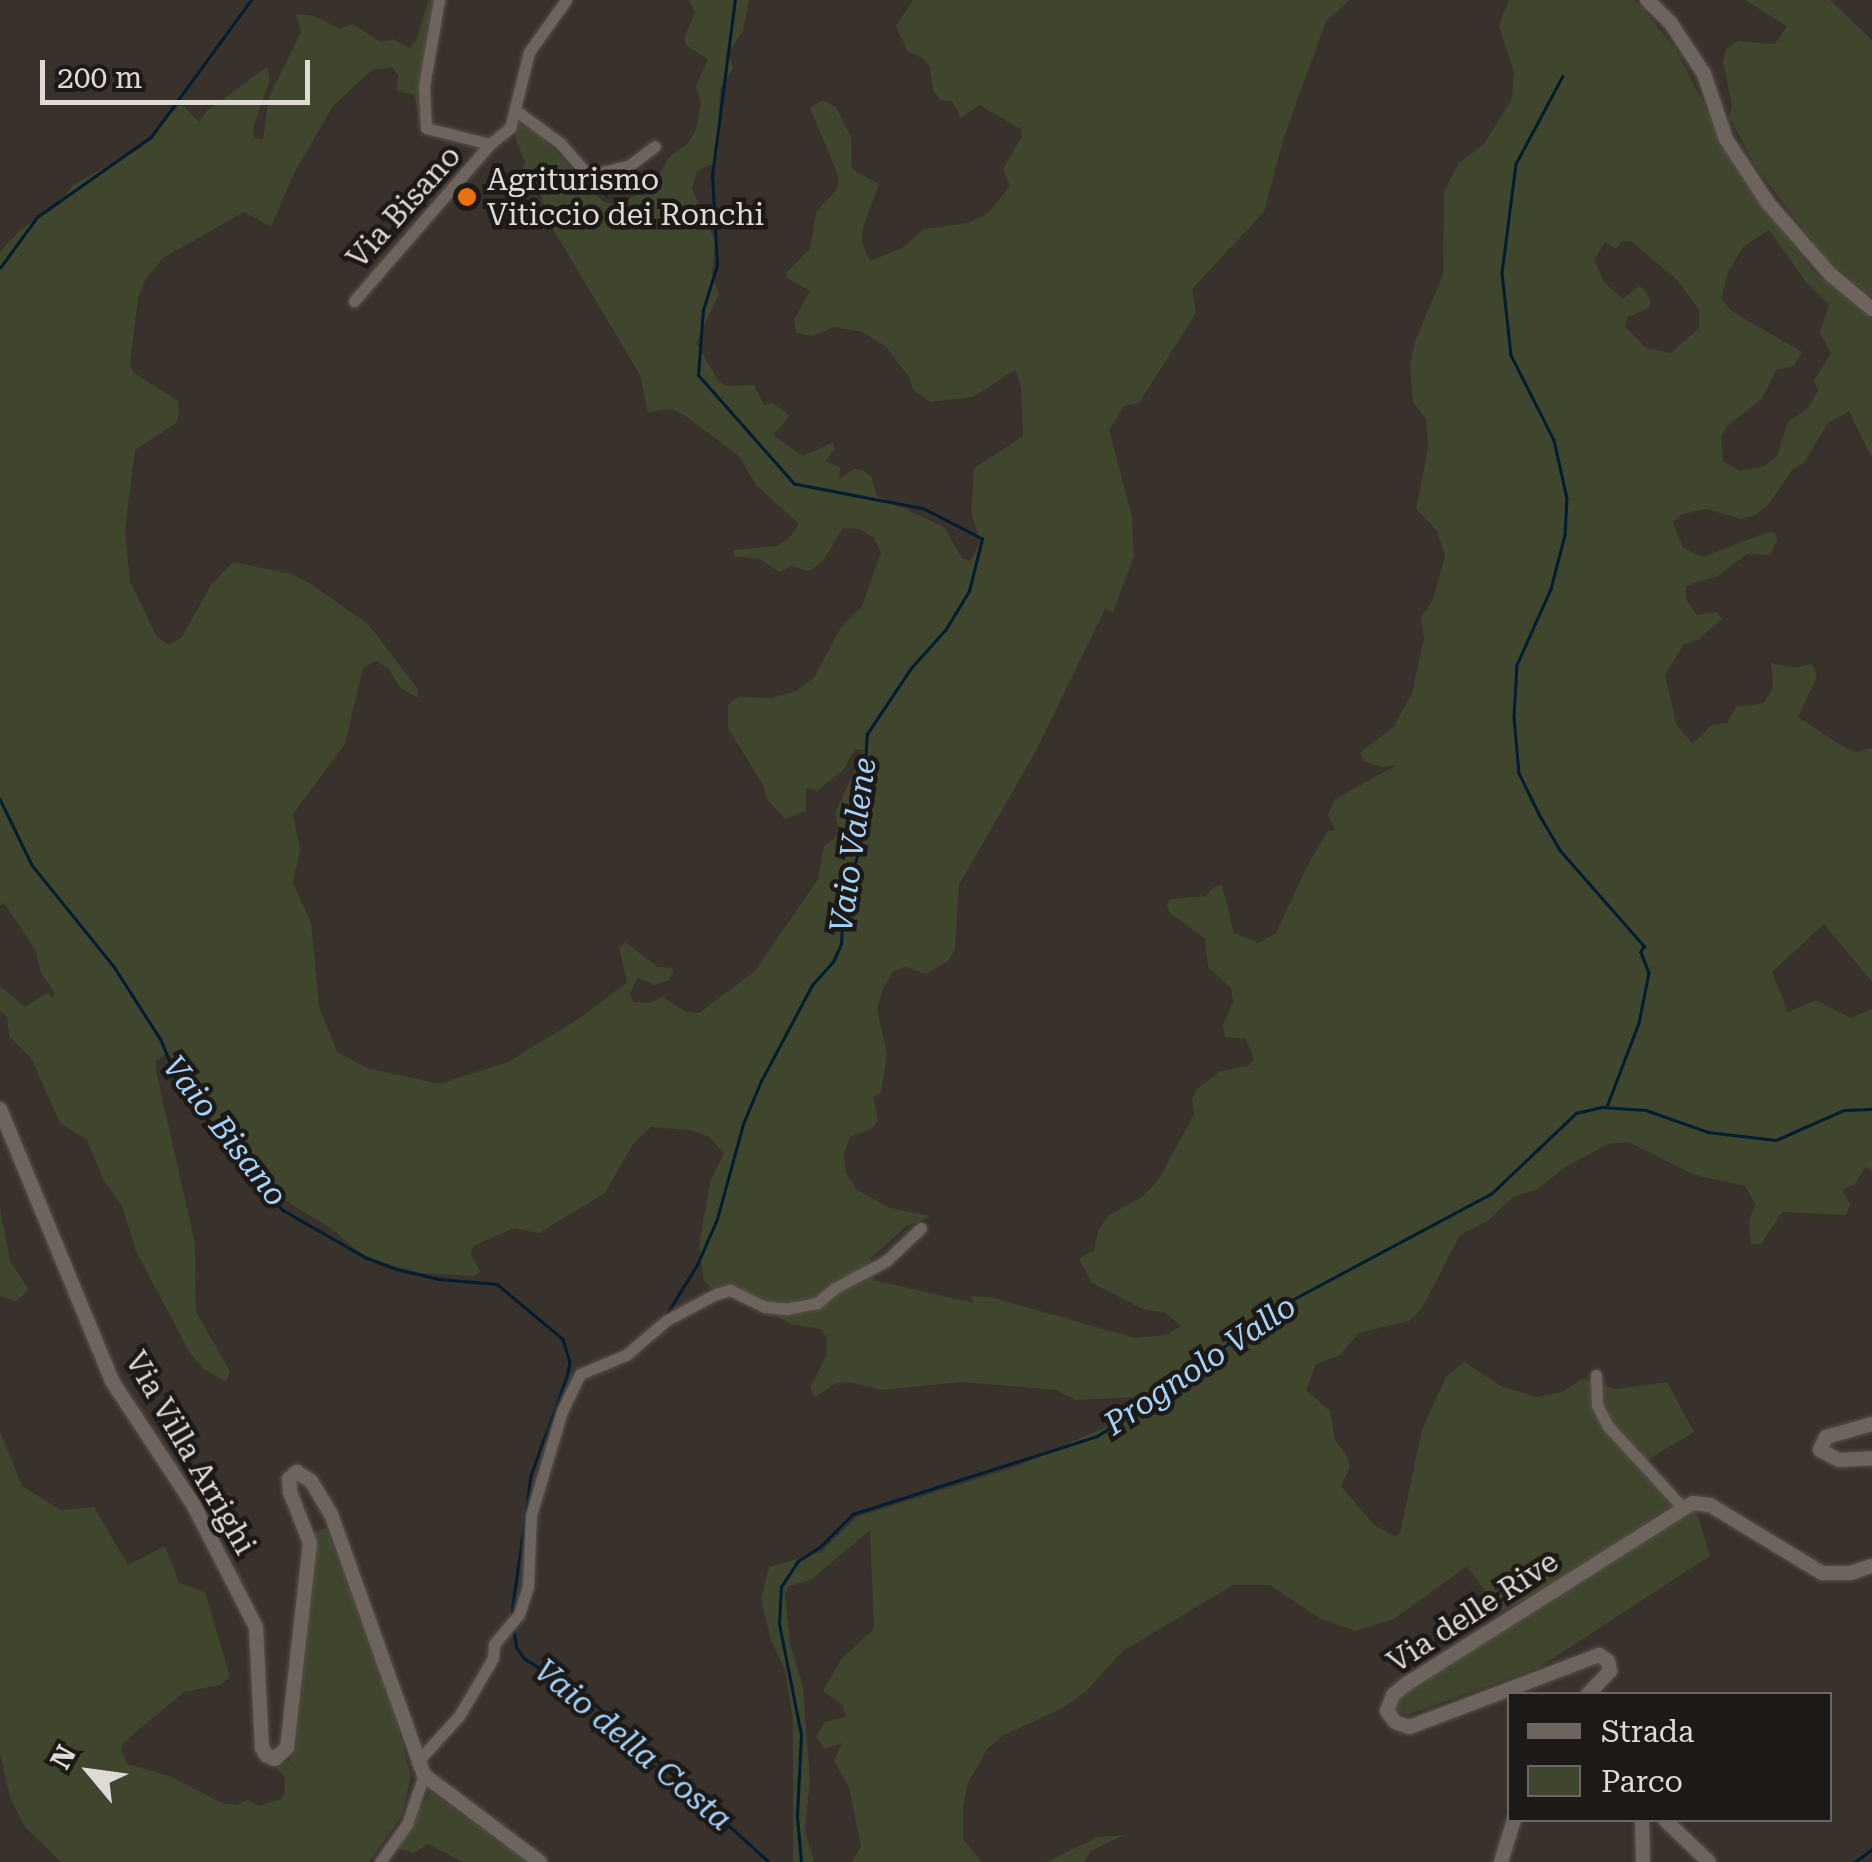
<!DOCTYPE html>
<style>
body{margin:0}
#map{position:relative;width:1872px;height:1862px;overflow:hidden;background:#39312b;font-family:"Roboto Serif",serif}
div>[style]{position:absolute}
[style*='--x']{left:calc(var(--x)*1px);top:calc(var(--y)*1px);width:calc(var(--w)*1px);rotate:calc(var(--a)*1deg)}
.green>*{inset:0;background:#40452d}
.stream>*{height:2.5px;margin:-1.25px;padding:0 1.25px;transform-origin:1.25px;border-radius:1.25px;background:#011d31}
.roads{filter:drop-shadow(0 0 2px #554f4a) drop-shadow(0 0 2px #554f4a)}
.minor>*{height:11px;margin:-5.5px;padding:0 5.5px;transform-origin:5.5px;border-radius:5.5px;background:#6d645e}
.tertiary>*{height:14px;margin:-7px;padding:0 7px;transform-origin:7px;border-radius:7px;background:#6d645e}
.dots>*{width:28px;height:28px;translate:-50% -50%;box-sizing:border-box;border:5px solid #1d1917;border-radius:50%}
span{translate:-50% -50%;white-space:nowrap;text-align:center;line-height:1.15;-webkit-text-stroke:9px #1d1917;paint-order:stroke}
.poi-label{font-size:30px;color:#dfdad6}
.left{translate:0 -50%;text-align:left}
.street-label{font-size:30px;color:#dfdad6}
.water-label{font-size:32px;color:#a2d3fc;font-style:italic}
.legend{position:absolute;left:1507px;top:1692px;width:325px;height:130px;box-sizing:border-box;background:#1d1917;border:2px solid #6b6663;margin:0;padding:12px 18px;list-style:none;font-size:30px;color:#dfdad6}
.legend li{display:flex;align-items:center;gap:20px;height:50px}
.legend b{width:50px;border:2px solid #6b6663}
.north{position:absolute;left:40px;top:1722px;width:100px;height:100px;-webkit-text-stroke:8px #1d1917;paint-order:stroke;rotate:299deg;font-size:28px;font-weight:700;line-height:40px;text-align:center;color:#dfdad6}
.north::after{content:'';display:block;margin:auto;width:35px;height:45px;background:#dfdad6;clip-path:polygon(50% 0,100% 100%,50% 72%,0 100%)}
.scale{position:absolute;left:40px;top:60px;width:270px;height:45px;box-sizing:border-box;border:5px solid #dfdad6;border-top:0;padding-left:12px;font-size:30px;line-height:35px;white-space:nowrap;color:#dfdad6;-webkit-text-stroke:8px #1d1917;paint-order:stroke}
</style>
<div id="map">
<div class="green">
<i style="clip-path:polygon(evenodd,428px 0,447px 0,438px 26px,422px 130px,414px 95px,397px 91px,398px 75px,392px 67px,372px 70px,333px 106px,294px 173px,271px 227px,244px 212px,163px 258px,145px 280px,138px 299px,130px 363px,133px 372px,178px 401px,179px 414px,176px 423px,135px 450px,125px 530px,130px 581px,157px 637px,169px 645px,182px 637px,211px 585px,233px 562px,291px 574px,311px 584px,368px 624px,418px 689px,418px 698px,400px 688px,389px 669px,376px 661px,363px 668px,345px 744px,293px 814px,300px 849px,293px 883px,311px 922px,319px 1006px,337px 1052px,367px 1068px,439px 1084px,508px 1062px,583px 1016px,627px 982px,619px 947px,625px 942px,658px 967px,672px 968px,673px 972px,669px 980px,655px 985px,638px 978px,630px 993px,633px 1002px,649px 1003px,663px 997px,686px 1012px,699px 1013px,755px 971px,818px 879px,824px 846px,840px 834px,835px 813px,864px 750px,855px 749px,843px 770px,817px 791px,806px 788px,806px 811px,785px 819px,767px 799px,763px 785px,728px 728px,728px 705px,738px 697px,772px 698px,796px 691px,814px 678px,841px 627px,862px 606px,881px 553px,874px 538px,859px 529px,843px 528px,823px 561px,809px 571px,791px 566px,779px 572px,759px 559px,734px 556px,733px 550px,777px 546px,790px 537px,799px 524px,756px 485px,739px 456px,684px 415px,672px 409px,648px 412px,640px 375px,553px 229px,535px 179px,520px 177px,525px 162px,516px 140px,515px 122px,538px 133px,572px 169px,588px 177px,587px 187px,604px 202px,619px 206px,654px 183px,669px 157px,688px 143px,696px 130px,701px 104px,696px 86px,708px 59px,686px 45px,684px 38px,695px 13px,689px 0,749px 0,743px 31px,728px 52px,733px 68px,720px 89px,718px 153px,712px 164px,697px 171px,692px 189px,715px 241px,712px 276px,719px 294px,696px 343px,719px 382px,727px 386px,754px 385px,764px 405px,773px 403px,790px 416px,773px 435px,803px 456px,833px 442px,835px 449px,825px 461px,840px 467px,839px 479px,854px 469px,862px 470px,871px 476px,877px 496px,944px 527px,962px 558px,970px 561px,980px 543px,971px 511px,974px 468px,1023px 436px,1021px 387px,1015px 370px,973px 397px,930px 402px,913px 390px,909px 377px,885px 346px,862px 332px,834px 327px,813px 336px,796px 333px,794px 320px,810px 291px,787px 278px,787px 272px,810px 249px,816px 212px,838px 188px,838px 175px,810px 108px,822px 100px,836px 107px,851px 137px,852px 169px,879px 184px,863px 228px,862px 242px,870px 261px,902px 248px,924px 229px,968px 223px,988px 213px,1010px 186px,1003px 169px,1022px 136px,1021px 129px,979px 105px,961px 118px,952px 101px,941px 100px,933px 91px,930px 67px,924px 59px,907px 51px,896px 26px,913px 0,1350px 0,1326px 21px,1283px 140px,1264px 212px,1192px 289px,1196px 313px,1139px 403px,1124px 406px,1109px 430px,1132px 516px,1134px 556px,1113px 613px,1105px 609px,1037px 749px,959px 885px,955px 949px,948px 961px,926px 974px,904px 967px,893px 972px,883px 989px,877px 1009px,887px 1054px,881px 1093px,873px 1097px,878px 1120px,872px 1129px,850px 1137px,844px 1153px,846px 1173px,857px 1190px,890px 1208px,931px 1216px,905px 1227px,871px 1258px,873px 1280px,974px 1303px,971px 1296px,990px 1297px,1135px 1338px,1166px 1335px,1181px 1326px,1165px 1313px,1143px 1309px,1092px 1283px,1079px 1259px,1094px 1250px,1099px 1229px,1109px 1215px,1142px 1197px,1159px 1179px,1194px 1114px,1192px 1099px,1197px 1089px,1219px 1072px,1250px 1065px,1254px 1059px,1246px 1039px,1225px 1037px,1223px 1026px,1233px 1002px,1231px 988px,1208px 967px,1205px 939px,1169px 912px,1167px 904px,1170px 899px,1206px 896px,1214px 887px,1222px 885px,1234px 933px,1258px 943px,1276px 933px,1309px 862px,1328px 831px,1335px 830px,1328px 815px,1335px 799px,1397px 765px,1382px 767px,1364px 761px,1360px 753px,1394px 726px,1412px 693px,1424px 638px,1421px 617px,1433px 600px,1445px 556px,1437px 531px,1416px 509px,1428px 448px,1426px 419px,1413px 402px,1410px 366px,1415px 341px,1443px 275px,1444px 191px,1459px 163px,1484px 144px,1512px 99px,1514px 72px,1499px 27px,1505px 9px,1509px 0,1634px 0,1641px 7px,1675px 48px,1742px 177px,1812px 270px,1872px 319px,1872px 458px,1849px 411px,1827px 424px,1804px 463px,1792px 470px,1768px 505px,1756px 515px,1741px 519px,1706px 509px,1683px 514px,1673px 522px,1683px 548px,1703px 557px,1768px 532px,1775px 533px,1777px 541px,1770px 555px,1747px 554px,1718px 576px,1686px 586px,1686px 599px,1697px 615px,1717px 612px,1722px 619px,1699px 639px,1684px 644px,1665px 675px,1676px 724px,1693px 744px,1710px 726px,1727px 723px,1736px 707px,1764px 703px,1773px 687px,1771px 663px,1793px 668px,1812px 664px,1817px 677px,1798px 717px,1847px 749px,1856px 752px,1872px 748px,1872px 982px,1824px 924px,1772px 972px,1788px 1012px,1816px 1000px,1851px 1018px,1872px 1009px,1872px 1170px,1865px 1167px,1856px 1183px,1843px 1190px,1850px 1205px,1846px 1215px,1782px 1212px,1761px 1244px,1751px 1244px,1749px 1222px,1755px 1204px,1745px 1186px,1695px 1175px,1628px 1142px,1609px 1144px,1565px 1167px,1538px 1189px,1513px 1197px,1488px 1221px,1460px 1235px,1422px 1308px,1409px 1321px,1359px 1333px,1340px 1355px,1316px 1364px,1306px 1390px,1330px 1411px,1335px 1440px,1347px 1456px,1350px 1467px,1341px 1486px,1374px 1525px,1394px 1536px,1400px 1533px,1422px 1430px,1446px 1377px,1464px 1362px,1501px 1386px,1536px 1397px,1562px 1392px,1582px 1379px,1617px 1389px,1667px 1382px,1694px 1432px,1639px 1465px,1680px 1500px,1550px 1586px,1500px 1612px,1467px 1566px,1394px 1619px,1355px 1631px,1321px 1619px,1270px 1585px,1233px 1585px,1123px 1651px,1085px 1692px,1061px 1709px,1004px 1735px,988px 1748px,968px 1783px,963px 1806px,963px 1839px,982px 1862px,852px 1862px,861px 1846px,849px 1787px,834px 1761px,842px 1743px,825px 1749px,816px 1737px,825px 1722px,846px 1717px,842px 1705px,823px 1691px,842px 1658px,874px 1629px,870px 1530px,811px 1580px,789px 1586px,785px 1594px,790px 1643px,803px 1687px,810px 1780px,805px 1831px,813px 1858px,813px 1862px,793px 1862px,793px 1720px,785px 1670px,771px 1640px,761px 1598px,769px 1567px,821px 1552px,857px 1517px,1015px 1467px,1128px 1417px,1144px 1409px,1144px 1403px,1137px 1397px,1076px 1400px,1056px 1390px,962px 1382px,882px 1390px,849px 1382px,835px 1384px,815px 1397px,810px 1387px,827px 1355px,826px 1336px,820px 1329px,790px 1324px,756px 1302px,715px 1291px,704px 1281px,699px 1244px,711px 1179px,724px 1153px,709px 1137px,691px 1130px,651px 1127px,633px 1144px,605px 1193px,539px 1233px,514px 1228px,473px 1246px,471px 1254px,480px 1271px,474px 1276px,422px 1273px,368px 1259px,329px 1227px,259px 1185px,185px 1083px,180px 1062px,166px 1054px,156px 1061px,156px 1071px,195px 1243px,196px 1312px,230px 1371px,226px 1382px,204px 1369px,190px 1353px,136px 1251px,122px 1206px,104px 1181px,87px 1140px,60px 1123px,31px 1058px,9px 1036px,7px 1017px,0 1010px,0 986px,25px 1007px,47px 993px,53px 998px,55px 993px,41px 973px,35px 949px,4px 903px,0 906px,0 252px,20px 230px,57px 206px,73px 185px,139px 149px,181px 104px,199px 122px,208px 110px,267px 67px,270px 80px,253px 128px,254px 138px,263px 140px,269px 97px,301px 32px,296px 14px,315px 16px,340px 29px,352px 24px,381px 42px,393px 39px,410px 48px,417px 39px,428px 0,1769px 230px,1806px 282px,1829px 305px,1820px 333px,1831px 354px,1814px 380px,1818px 391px,1808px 408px,1788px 422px,1777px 456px,1765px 466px,1740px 471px,1723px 461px,1721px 437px,1726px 427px,1762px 399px,1776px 370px,1794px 366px,1802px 352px,1733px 312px,1721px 299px,1728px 272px,1744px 246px,1769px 230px,428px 0,1631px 241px,1678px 281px,1699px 310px,1699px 328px,1671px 353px,1646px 348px,1625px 327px,1628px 317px,1649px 308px,1651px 302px,1644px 289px,1639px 286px,1623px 299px,1604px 282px,1594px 260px,1605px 242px,1616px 249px,1621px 242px,1631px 241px)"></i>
<i style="clip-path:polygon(1745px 0,1830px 0,1872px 40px,1872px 297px,1825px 258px,1756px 167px,1729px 117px,1732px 105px,1723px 61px,1726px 49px,1738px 41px,1775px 44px,1787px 26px)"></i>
<i style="clip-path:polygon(0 1209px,10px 1261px,29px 1290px,16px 1301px,0 1296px)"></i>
<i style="clip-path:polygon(0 1431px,22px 1486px,61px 1510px,94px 1507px,128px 1565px,165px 1546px,179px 1583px,205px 1592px,230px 1677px,220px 1685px,184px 1692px,124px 1742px,121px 1750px,127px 1764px,169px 1776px,222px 1803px,237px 1805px,248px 1800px,258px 1806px,281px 1799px,285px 1792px,284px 1776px,276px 1768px,289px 1762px,296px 1746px,310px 1606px,312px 1533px,326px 1528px,389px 1694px,411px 1776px,402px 1815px,369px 1862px,61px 1862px,25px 1827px,10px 1797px,0 1753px)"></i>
<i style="clip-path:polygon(1696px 1510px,1710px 1556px,1538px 1668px,1407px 1715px,1396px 1711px,1401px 1698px,1417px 1684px)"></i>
<i style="clip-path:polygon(431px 1791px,443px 1801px,529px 1862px,463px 1862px,428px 1844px,414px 1853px,395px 1848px)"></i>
<i style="clip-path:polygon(1124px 1835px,1091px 1851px,1084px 1862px,1046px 1862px,1098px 1837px)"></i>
</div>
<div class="stream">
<i style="--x:1563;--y:76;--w:100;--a:118.1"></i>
<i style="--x:1516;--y:164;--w:110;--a:97.3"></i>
<i style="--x:1502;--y:273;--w:82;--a:83.7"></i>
<i style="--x:1511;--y:355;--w:95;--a:63.2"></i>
<i style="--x:1554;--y:440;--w:59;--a:77.4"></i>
<i style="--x:1567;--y:498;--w:37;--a:93"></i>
<i style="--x:1565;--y:535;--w:56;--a:104.5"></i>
<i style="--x:1551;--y:589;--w:83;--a:114.1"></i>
<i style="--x:1517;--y:665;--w:52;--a:93.3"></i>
<i style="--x:1514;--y:717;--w:56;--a:84.9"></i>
<i style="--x:1519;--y:773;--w:46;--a:64"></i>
<i style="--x:1539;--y:814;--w:42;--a:59.7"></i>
<i style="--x:1560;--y:850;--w:128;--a:48.8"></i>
<i style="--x:1644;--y:946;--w:7;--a:117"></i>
<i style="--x:1641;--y:952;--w:22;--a:69"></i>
<i style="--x:1649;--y:973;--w:51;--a:101.3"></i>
<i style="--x:1639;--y:1023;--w:90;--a:110.9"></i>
<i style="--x:0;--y:268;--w:63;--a:-54"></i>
<i style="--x:37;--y:217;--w:139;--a:-35.1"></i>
<i style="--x:151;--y:137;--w:170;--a:-53.9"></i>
<i style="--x:0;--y:799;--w:73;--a:64.1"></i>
<i style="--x:32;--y:865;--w:132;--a:51.1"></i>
<i style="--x:115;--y:968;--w:85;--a:57.4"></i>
<i style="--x:161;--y:1040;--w:41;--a:67.2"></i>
<i style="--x:177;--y:1078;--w:108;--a:53.7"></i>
<i style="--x:241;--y:1165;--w:62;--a:47"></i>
<i style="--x:283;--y:1210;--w:95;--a:29.8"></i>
<i style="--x:365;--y:1257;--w:33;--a:21"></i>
<i style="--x:396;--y:1269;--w:44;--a:13.1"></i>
<i style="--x:439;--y:1279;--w:58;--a:4.9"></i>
<i style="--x:497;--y:1284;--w:86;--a:39.8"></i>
<i style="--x:563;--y:1339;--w:24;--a:73"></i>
<i style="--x:570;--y:1362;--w:15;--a:101"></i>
<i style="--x:567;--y:1377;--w:105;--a:110"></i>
<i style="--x:531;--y:1476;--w:138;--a:97.9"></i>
<i style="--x:666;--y:1315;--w:59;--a:-58.2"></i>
<i style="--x:697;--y:1265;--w:50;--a:-66.5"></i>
<i style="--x:717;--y:1219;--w:98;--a:-74.7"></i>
<i style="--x:743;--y:1124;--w:47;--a:-67.3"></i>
<i style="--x:761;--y:1081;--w:109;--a:-62"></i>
<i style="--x:812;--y:985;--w:31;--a:-48"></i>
<i style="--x:833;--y:962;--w:20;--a:-66"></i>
<i style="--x:841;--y:944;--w:41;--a:-87.2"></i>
<i style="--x:843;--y:903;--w:55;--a:-73.2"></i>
<i style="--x:859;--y:850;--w:116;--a:-86.1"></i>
<i style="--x:867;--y:734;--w:79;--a:-56.3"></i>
<i style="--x:911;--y:668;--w:52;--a:-48.1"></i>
<i style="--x:946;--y:629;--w:44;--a:-58.8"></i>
<i style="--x:969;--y:591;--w:54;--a:-76"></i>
<i style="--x:982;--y:539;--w:65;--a:-152.7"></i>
<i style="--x:924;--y:509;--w:132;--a:-169.1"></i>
<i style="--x:794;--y:484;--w:145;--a:-131.4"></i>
<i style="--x:698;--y:375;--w:65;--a:-85.6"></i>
<i style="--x:703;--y:310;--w:47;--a:-72.7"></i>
<i style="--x:717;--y:265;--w:89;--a:-93.2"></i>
<i style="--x:712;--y:176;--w:177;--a:-82.6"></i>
<i style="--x:628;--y:1359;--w:32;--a:-39"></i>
<i style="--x:513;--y:1626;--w:22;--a:80"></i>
<i style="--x:517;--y:1648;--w:12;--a:55"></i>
<i style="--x:524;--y:1658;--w:86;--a:33.1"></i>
<i style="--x:596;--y:1705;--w:234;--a:42.2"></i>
<i style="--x:801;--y:1862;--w:46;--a:-95"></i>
<i style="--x:797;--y:1816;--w:81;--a:-87.2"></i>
<i style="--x:801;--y:1735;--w:113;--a:-101.2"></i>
<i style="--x:779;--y:1624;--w:37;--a:-87"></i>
<i style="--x:781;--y:1587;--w:31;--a:-57"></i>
<i style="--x:798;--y:1561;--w:27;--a:-33"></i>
<i style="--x:821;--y:1546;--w:45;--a:-45"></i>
<i style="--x:853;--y:1514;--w:256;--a:-17.7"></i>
<i style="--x:1097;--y:1436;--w:91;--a:-31.9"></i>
<i style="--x:1174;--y:1388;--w:112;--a:-39.5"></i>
<i style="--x:1260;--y:1317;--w:263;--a:-28.1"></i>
<i style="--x:1492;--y:1193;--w:116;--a:-43.6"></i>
<i style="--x:1576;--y:1113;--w:26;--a:-13"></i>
<i style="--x:1601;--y:1107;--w:45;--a:3.8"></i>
<i style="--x:1646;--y:1110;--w:66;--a:19.5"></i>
<i style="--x:1708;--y:1132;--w:68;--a:6.7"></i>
<i style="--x:1776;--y:1140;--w:74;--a:-23.8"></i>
<i style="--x:1844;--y:1110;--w:28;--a:-2"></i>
<i style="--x:1855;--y:1862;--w:21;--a:-37"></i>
</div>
<div class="roads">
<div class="minor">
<i style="--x:439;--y:0;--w:87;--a:99.9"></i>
<i style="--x:424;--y:86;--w:42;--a:87.3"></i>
<i style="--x:426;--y:128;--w:66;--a:14"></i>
<i style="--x:490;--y:144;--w:26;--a:-39"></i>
<i style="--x:510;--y:128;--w:78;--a:-76"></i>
<i style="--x:529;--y:52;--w:64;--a:-54.6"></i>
<i style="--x:515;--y:110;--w:56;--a:36.3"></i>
<i style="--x:560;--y:143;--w:37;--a:49"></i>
<i style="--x:584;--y:171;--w:15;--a:8"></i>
<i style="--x:599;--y:173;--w:32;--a:-14"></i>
<i style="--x:630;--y:165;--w:31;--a:-37"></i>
<i style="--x:354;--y:301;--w:208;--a:-49.1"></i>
<i style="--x:1596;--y:1375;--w:30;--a:88"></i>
<i style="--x:1597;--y:1405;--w:22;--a:63"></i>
<i style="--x:1607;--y:1425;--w:113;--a:47.5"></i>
<i style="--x:417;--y:1762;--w:62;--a:-47.6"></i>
<i style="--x:459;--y:1716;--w:67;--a:-59.6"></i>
<i style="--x:493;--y:1658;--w:14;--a:-86"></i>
<i style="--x:494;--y:1644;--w:39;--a:-50"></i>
<i style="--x:519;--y:1614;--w:29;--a:-72"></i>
<i style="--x:528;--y:1586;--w:71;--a:-87.6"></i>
<i style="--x:531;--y:1515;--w:109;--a:-73.4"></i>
<i style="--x:562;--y:1411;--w:41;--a:-64.1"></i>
<i style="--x:580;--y:1374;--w:50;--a:-22.4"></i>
<i style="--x:626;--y:1355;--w:54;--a:-40.5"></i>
<i style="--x:667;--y:1320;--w:55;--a:-28"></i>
<i style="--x:716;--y:1294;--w:15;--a:-16"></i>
<i style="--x:730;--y:1290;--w:39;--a:26"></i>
<i style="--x:765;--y:1307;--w:21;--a:5"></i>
<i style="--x:786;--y:1309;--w:32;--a:-11"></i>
<i style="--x:817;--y:1303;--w:23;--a:-40"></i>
<i style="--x:835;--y:1288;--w:58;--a:-27.9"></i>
<i style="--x:886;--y:1261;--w:48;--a:-43.3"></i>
<i style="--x:380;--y:1862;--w:47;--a:-54.6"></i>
<i style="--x:407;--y:1824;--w:52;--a:-70.9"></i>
</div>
<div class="tertiary">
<i style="--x:1647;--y:0;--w:32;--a:44"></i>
<i style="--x:1670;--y:22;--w:62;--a:56.8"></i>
<i style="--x:1704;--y:74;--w:69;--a:71.3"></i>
<i style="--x:1726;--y:139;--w:77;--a:56.7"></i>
<i style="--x:1768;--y:203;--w:94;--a:48.9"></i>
<i style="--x:1830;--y:274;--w:55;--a:39.8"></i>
<i style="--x:0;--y:1109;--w:294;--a:67.6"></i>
<i style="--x:112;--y:1381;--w:149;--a:56.7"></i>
<i style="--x:194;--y:1506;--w:136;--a:62.9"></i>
<i style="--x:256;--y:1627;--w:121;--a:87.2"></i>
<i style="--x:262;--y:1748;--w:8;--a:60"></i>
<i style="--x:266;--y:1755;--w:10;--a:24"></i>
<i style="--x:275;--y:1759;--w:16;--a:-43"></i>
<i style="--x:287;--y:1748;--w:206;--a:-83.6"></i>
<i style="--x:310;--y:1543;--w:55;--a:-111.4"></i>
<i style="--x:290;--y:1492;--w:13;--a:-94"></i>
<i style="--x:289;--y:1479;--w:11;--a:-41"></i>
<i style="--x:297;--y:1472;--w:17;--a:33"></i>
<i style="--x:311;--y:1481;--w:39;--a:59"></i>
<i style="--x:331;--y:1514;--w:277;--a:70.4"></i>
<i style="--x:424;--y:1775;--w:145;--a:36.9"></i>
<i style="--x:1872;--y:1424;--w:48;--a:164.2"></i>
<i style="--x:1826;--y:1437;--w:14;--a:115"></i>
<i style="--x:1820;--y:1450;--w:21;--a:28"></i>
<i style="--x:1839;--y:1460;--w:33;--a:-3"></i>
<i style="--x:1588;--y:1694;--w:32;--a:-46"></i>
<i style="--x:1610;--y:1671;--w:10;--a:-101"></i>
<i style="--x:1608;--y:1661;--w:11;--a:-146"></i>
<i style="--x:1599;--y:1655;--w:203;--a:159.2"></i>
<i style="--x:1409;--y:1727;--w:15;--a:-160"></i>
<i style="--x:1395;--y:1722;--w:14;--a:-126"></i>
<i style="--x:1387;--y:1711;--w:17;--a:-69"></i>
<i style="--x:1393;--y:1695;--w:19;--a:-39"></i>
<i style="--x:1408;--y:1683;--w:337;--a:-32.3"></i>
<i style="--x:1693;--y:1503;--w:17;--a:7"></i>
<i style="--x:1710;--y:1505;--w:131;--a:31.3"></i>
<i style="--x:1822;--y:1573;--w:28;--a:0"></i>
<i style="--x:1850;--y:1573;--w:23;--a:-18"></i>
<i style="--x:1642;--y:1820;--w:42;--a:88.6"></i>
<i style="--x:1665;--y:1820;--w:61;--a:43.7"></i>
<i style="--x:1501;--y:1862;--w:44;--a:-72.8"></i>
</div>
</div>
<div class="dots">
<i style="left:467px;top:197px;background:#e8710a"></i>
</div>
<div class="poi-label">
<span class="left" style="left:487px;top:197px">Agriturismo<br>Viticcio dei Ronchi</span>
</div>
<div class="street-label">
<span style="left:404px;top:207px;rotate:-48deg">Via Bisano</span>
<span style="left:190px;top:1453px;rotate:60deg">Via Villa Arrighi</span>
<span style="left:1473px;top:1612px;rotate:-33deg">Via delle Rive</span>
</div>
<div class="water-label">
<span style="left:853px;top:845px;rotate:-82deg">Vaio Valene</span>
<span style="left:225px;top:1131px;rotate:52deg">Vaio Bisano</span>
<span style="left:1200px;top:1365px;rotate:-34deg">Prognolo Vallo</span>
<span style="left:633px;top:1745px;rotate:40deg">Vaio della Costa</span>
</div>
<ul class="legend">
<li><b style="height:12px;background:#6d645e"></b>Strada</li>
<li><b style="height:28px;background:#40452d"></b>Parco</li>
</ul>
<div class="north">N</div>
<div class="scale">200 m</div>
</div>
